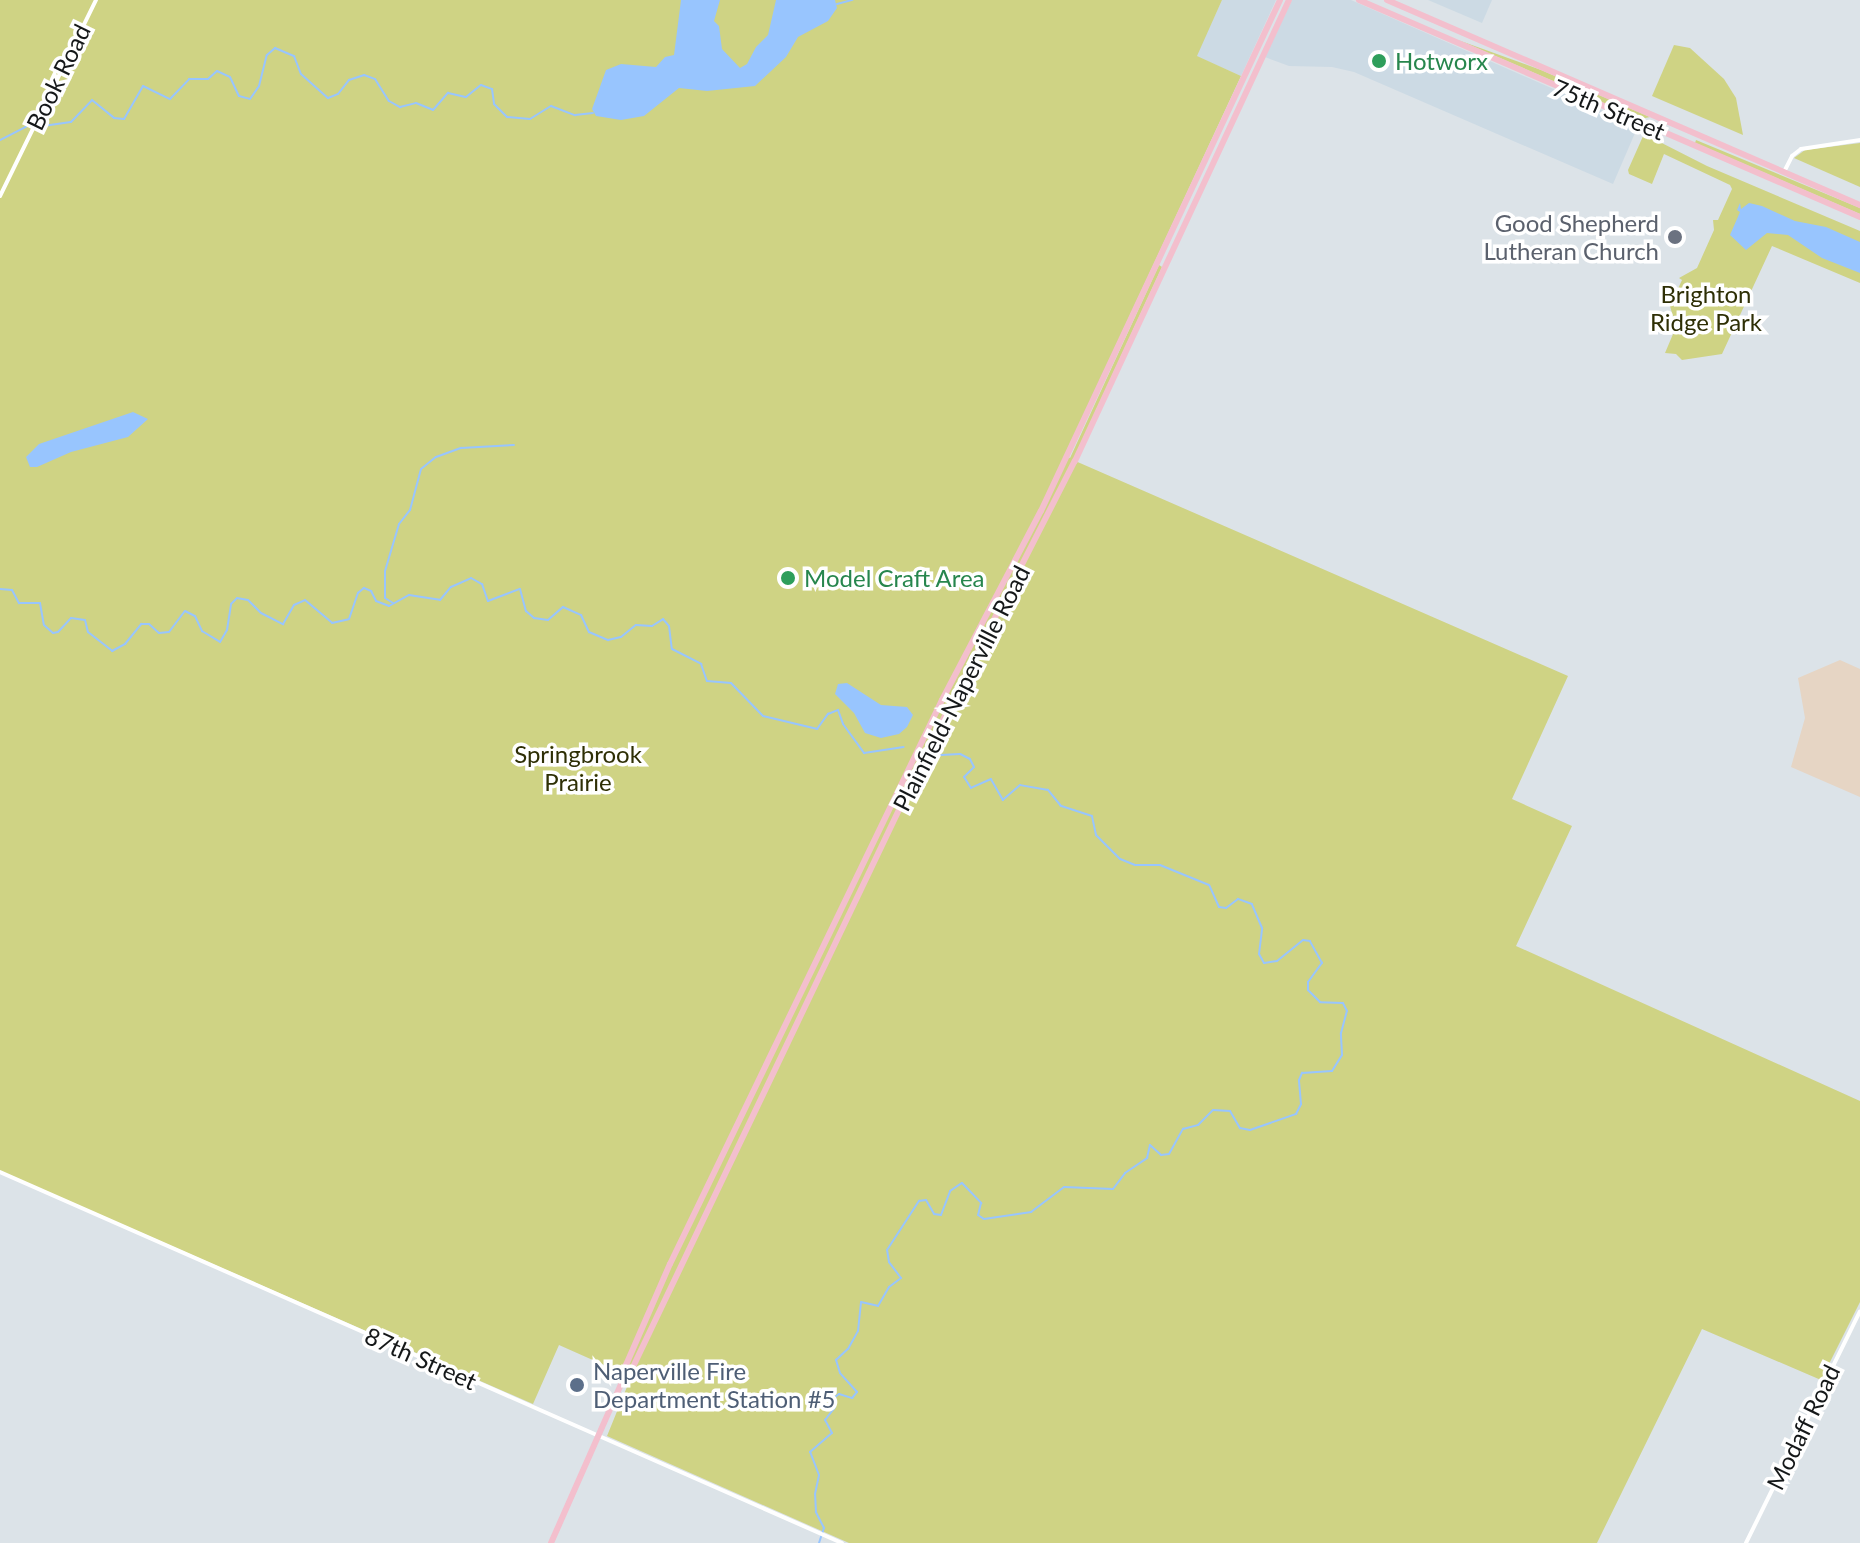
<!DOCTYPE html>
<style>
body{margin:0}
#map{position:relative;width:1860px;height:1543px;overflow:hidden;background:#dce3e8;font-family:Lato,sans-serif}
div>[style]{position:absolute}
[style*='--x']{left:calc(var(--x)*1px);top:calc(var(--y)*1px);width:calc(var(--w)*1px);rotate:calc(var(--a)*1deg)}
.built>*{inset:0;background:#ccdae4}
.education>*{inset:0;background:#e6d5c4}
.green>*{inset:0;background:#cfd384}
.water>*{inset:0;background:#98c5fe}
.stream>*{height:2px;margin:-1px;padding:0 1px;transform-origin:1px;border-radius:1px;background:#98c5fe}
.minor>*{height:4px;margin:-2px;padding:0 2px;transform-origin:2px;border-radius:2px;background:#fff}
.major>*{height:6px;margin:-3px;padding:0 3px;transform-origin:3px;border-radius:3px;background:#f3bfcd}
.dots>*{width:22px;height:22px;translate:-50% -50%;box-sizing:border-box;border:4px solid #fff;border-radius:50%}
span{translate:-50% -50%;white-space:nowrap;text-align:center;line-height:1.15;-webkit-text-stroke:7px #fff;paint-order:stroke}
.leisure-label{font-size:24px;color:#27864d}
.left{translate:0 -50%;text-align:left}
.street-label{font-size:24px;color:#151819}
.worship-label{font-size:24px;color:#5b616d}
.right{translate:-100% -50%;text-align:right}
.park-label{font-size:24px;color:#2e2f05}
.service-label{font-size:24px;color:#4e5e75}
</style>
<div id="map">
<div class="built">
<i style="clip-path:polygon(1222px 0,1276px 0,1241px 76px,1196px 56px)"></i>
<i style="clip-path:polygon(1292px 0,1351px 0,1633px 124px,1635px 133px,1613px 184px,1354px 72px,1332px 67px,1289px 66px,1265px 57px)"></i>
<i style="clip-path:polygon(1428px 0,1492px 0,1482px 23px)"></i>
</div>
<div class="education">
<i style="clip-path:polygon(1840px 660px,1860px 669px,1860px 797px,1791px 767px,1805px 718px,1798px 678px)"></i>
</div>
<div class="green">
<i style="clip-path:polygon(0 0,1222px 0,1197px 56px,1241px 76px,1065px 455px,1070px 458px,1159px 265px,1162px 267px,1073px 460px,1568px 676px,1512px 799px,1572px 826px,1516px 946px,1860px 1101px,1860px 1302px,1821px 1380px,1702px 1329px,1597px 1543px,849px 1543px,607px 1436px,631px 1377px,559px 1345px,533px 1404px,0 1171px)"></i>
<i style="clip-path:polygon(1458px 40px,1541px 70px,1650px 117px,1641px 119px)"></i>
<i style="clip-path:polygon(1674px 45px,1690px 48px,1724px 79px,1736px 98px,1743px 135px,1652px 96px)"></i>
<i style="clip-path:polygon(1644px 134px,1707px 166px,1860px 231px,1860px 283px,1772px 246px,1722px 354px,1682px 360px,1676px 354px,1665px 353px,1676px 327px,1670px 306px,1682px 280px,1679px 278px,1697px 268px,1714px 230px,1713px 220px,1718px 220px,1732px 189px,1730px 185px,1664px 154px,1652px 184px,1629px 174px,1628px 170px)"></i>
<i style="clip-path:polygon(1696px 140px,1860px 208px,1860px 214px,1695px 143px)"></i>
<i style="clip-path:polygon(1860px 143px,1860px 187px,1794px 158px,1805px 150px)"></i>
</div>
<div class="water">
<i style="clip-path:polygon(681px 0,720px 0,714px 21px,719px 26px,722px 49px,740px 68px,747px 64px,756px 47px,768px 35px,776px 0,835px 0,837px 8px,828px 21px,798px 37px,786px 57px,755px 86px,707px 91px,679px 88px,644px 116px,621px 120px,596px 116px,592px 109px,606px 70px,621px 64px,656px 67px,665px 57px,674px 55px)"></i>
<i style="clip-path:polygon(1740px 203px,1741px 209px,1749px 203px,1762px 206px,1795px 221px,1826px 227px,1860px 242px,1860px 273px,1822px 258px,1788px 235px,1767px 233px,1746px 250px,1730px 235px,1740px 212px,1737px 210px)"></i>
<i style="clip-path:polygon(133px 412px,148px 419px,128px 437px,71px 452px,37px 467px,30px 467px,26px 457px,39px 444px)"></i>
<i style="clip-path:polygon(847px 683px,881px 705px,907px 707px,913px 715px,907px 727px,899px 734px,881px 738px,865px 733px,854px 713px,835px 694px,838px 684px)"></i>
</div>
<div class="stream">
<i style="--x:837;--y:4;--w:16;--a:-15"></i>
<i style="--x:43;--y:126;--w:28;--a:-8"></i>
<i style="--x:71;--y:122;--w:30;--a:-46"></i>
<i style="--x:92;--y:100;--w:28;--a:39"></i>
<i style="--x:114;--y:118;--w:10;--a:6"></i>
<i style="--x:124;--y:119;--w:38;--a:-60"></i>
<i style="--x:143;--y:86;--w:30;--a:26"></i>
<i style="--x:170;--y:99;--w:28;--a:-46"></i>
<i style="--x:189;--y:79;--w:19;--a:0"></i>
<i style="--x:208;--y:79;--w:12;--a:-42"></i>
<i style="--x:217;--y:71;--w:14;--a:25"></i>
<i style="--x:230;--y:77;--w:21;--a:65"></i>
<i style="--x:239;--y:96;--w:11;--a:15"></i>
<i style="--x:250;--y:99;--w:16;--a:-55"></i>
<i style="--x:259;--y:86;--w:32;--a:-76"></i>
<i style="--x:267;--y:55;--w:11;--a:-41"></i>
<i style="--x:275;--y:48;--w:21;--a:23"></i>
<i style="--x:294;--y:56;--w:19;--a:69"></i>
<i style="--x:301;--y:74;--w:36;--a:42"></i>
<i style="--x:328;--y:98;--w:11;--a:-22"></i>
<i style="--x:338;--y:94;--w:18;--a:-52"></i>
<i style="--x:349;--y:80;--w:16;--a:-18"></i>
<i style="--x:364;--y:75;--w:12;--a:20"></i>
<i style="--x:375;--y:79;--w:26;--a:58"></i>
<i style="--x:389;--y:101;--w:13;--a:29"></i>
<i style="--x:400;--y:107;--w:16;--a:-14"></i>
<i style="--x:416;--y:103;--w:18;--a:22"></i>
<i style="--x:433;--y:110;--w:23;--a:-49"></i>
<i style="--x:448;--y:93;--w:18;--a:13"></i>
<i style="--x:466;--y:97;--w:19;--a:-39"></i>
<i style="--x:481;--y:85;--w:12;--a:20"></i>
<i style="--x:492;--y:89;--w:15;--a:82"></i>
<i style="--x:494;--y:104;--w:18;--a:45"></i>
<i style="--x:507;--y:117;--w:23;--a:5"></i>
<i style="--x:530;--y:119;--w:25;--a:-32"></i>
<i style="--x:551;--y:106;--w:26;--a:21"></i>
<i style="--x:575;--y:115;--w:18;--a:-6"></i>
<i style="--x:0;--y:140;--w:30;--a:-27"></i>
<i style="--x:0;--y:589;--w:12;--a:5"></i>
<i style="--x:12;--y:590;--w:15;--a:62"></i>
<i style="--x:19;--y:603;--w:21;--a:0"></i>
<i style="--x:40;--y:603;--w:22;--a:80"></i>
<i style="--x:44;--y:625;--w:12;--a:42"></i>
<i style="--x:53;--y:633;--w:5;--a:-11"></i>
<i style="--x:58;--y:632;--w:19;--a:-47"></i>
<i style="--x:71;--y:618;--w:14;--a:8"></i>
<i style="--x:85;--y:620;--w:12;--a:76"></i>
<i style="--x:88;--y:632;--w:31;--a:38"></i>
<i style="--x:112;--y:651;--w:15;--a:-28"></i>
<i style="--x:125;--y:644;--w:26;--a:-51"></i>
<i style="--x:141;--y:624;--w:8;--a:0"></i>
<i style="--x:149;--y:624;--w:13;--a:42"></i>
<i style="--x:159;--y:633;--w:10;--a:-6"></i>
<i style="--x:169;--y:632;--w:26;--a:-53"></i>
<i style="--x:185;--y:611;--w:11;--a:27"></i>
<i style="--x:195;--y:616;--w:17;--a:65"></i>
<i style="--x:202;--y:631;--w:21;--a:31"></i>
<i style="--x:220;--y:642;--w:14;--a:-60"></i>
<i style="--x:227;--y:630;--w:26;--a:-81"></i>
<i style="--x:231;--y:604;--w:8;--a:-45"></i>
<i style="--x:237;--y:598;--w:11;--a:10"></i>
<i style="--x:248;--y:600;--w:18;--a:45"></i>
<i style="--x:261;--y:613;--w:25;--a:27"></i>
<i style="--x:283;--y:624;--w:22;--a:-60"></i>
<i style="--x:294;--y:605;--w:12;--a:-24"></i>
<i style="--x:305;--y:600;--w:35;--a:40"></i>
<i style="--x:332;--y:623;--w:17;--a:-13"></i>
<i style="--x:349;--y:619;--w:28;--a:-71"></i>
<i style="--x:358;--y:593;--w:8;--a:-40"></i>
<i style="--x:364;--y:588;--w:8;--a:23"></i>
<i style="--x:371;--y:591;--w:11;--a:63"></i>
<i style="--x:376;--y:601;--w:14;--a:21"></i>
<i style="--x:389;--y:606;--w:23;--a:-29"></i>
<i style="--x:409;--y:595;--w:31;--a:9"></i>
<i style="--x:440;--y:600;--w:17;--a:-50"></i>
<i style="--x:451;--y:587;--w:22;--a:-24"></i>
<i style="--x:471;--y:578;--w:13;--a:29"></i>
<i style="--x:482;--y:584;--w:18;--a:71"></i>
<i style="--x:488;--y:601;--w:34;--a:-21"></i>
<i style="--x:520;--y:589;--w:23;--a:75"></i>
<i style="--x:526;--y:611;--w:11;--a:41"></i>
<i style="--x:534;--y:618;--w:14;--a:8"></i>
<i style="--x:548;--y:620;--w:20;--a:-41"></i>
<i style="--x:563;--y:607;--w:20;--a:24"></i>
<i style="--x:581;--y:615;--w:19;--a:65"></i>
<i style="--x:589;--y:632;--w:21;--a:23"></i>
<i style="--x:608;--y:640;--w:13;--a:-13"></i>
<i style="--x:621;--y:637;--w:19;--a:-39"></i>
<i style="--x:636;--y:625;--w:16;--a:4"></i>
<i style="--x:652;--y:626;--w:13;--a:-32"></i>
<i style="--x:663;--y:619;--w:9;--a:49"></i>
<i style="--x:669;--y:626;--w:23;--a:83"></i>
<i style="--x:672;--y:649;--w:33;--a:27"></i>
<i style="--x:701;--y:664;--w:18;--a:71"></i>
<i style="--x:707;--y:681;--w:24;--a:5"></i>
<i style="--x:731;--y:683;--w:46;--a:45.9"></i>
<i style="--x:763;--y:716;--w:56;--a:13.5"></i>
<i style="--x:817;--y:729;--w:19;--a:-54"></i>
<i style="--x:828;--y:714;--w:11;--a:-22"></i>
<i style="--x:838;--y:710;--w:15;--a:70"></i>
<i style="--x:843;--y:724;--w:36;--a:54"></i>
<i style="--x:864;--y:753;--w:40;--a:-8.5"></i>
<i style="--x:393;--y:603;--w:9;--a:-148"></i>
<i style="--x:385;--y:598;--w:27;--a:-90"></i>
<i style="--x:385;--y:571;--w:49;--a:-73.4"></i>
<i style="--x:399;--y:524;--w:18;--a:-52"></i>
<i style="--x:410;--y:510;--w:42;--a:-75"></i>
<i style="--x:421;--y:469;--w:19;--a:-39"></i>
<i style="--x:436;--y:457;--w:27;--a:-20"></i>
<i style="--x:461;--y:448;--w:53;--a:-3.2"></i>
<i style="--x:819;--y:1543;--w:16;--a:-72"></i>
<i style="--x:824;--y:1528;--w:18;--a:-117"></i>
<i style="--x:816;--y:1512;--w:18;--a:-93"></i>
<i style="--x:815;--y:1494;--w:19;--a:-78"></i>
<i style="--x:819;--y:1475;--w:25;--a:-111"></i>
<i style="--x:810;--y:1452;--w:29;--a:-41"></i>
<i style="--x:832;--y:1433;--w:15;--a:-118"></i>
<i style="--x:825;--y:1420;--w:16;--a:-52"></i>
<i style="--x:835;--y:1407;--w:10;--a:-90"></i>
<i style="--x:835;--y:1397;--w:5;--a:-37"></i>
<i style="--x:839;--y:1394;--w:14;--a:17"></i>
<i style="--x:852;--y:1398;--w:8;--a:-50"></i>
<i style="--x:857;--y:1392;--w:25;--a:-132"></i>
<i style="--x:840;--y:1373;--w:14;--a:-107"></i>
<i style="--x:836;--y:1360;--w:16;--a:-43"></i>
<i style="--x:848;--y:1349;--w:21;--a:-61"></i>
<i style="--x:858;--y:1331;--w:29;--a:-84"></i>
<i style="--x:861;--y:1302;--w:17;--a:13"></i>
<i style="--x:878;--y:1306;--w:22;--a:-60"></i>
<i style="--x:889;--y:1287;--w:15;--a:-37"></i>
<i style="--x:901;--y:1278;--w:20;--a:-127"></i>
<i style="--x:889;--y:1262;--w:12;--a:-99"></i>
<i style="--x:887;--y:1250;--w:59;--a:-56.9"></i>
<i style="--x:919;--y:1201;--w:7;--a:-8"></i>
<i style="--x:926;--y:1200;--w:16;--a:60"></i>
<i style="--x:934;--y:1214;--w:7;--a:8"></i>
<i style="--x:941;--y:1215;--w:26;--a:-69"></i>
<i style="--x:950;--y:1191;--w:14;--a:-34"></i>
<i style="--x:962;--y:1183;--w:28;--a:46"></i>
<i style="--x:981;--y:1203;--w:12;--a:104"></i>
<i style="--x:978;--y:1215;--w:7;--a:34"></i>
<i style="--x:984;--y:1219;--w:48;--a:-8.5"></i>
<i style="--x:1031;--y:1212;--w:41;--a:-37.1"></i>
<i style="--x:1064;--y:1187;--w:49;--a:2.3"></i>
<i style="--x:1113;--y:1189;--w:20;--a:-53"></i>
<i style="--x:1125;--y:1173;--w:27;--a:-34"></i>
<i style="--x:1147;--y:1158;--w:13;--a:-77"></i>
<i style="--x:1150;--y:1145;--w:15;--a:42"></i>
<i style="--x:1161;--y:1155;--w:8;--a:-7"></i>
<i style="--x:1169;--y:1154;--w:29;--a:-61"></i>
<i style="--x:1183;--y:1129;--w:16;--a:-15"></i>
<i style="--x:1198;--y:1125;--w:21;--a:-45"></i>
<i style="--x:1213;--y:1110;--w:17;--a:3"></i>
<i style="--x:1230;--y:1111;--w:20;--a:60"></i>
<i style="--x:1240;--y:1128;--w:10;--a:11"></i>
<i style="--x:1250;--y:1130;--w:49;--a:-19.2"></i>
<i style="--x:1296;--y:1114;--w:11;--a:-63"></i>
<i style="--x:1301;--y:1104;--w:24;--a:-95"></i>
<i style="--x:1299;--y:1080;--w:8;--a:-67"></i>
<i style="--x:1302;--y:1073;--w:30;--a:-4"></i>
<i style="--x:1332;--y:1071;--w:19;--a:-58"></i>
<i style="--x:1342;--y:1055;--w:22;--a:-93"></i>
<i style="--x:1341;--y:1033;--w:23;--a:-75"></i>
<i style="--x:1347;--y:1011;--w:9;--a:-117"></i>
<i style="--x:1343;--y:1003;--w:23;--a:-178"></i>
<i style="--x:1320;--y:1002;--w:17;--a:-135"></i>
<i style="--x:1308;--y:990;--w:8;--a:-90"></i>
<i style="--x:1308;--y:982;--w:24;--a:-54"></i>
<i style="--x:1322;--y:963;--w:25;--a:-119"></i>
<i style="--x:1310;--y:941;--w:7;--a:-172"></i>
<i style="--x:1303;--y:940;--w:33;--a:141"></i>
<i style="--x:1277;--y:961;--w:13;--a:171"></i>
<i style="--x:1264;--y:963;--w:10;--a:-119"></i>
<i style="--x:1259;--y:954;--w:26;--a:-83"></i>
<i style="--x:1262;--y:928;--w:26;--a:-113"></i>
<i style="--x:1252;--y:904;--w:15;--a:-160"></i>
<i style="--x:1238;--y:899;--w:15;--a:143"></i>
<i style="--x:1226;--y:908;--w:7;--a:-172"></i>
<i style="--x:1219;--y:907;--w:24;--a:-114"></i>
<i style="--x:1209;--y:885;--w:53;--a:-157.8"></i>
<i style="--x:1160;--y:865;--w:25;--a:180"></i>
<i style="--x:1135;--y:865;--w:16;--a:-158"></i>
<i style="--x:1120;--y:859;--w:34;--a:-135"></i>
<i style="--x:1096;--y:835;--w:19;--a:-102"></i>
<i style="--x:1092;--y:816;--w:33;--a:-162"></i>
<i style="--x:1061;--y:806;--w:21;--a:-129"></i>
<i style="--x:1048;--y:790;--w:28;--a:-170"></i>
<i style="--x:1020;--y:785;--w:23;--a:139"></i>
<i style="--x:1003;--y:800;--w:24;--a:-120"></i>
<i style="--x:991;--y:779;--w:22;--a:156"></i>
<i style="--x:971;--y:788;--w:13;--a:-122"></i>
<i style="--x:964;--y:777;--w:14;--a:-45"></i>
<i style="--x:974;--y:767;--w:9;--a:-117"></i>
<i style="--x:970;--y:759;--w:11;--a:-153"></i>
<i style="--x:960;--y:754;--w:19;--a:177"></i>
</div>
<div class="minor">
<i style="--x:1784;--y:172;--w:18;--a:-63"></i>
<i style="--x:1792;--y:156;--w:11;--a:-38"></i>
<i style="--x:1801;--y:149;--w:60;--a:-8.7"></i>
<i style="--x:0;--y:196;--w:218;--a:-63.9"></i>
<i style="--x:0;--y:1172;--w:920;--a:23.78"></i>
<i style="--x:1746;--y:1543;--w:258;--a:-63.8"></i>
</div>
<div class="major">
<i style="--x:1359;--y:0;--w:546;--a:23.42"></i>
<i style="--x:1387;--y:0;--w:516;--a:23.43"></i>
<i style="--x:627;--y:1371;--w:6;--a:-99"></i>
<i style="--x:626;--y:1365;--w:110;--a:-66.5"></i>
<i style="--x:670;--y:1264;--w:626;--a:-64.25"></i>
<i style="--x:942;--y:700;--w:213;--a:-62.4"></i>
<i style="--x:1041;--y:511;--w:564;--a:-64.93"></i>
<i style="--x:551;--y:1543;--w:188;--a:-66.2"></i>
<i style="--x:627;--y:1371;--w:5;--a:-22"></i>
<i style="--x:632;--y:1369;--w:689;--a:-64.48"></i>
<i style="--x:929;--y:747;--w:321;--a:-63"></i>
<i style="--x:1075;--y:461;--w:508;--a:-65.1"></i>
</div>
<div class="dots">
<i style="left:1379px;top:61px;background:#2e9e5b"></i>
<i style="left:1675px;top:237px;background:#6b7280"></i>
<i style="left:788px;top:578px;background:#2e9e5b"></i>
<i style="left:577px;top:1385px;background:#5c6f8a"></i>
</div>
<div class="leisure-label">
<span class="left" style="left:1395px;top:61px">Hotworx</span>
<span class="left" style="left:804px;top:578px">Model Craft Area</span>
</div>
<div class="street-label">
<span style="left:58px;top:77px;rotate:-64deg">Book Road</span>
<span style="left:1609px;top:109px;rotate:23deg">75th Street</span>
<span style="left:961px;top:688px;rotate:-63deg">Plainfield-Naperville Road</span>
<span style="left:421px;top:1358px;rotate:24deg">87th Street</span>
<span style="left:1803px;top:1427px;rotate:-64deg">Modaff Road</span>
</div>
<div class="worship-label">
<span class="right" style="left:1659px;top:237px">Good Shepherd<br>Lutheran Church</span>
</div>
<div class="park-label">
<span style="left:1706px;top:308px">Brighton<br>Ridge Park</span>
<span style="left:578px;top:768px">Springbrook<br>Prairie</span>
</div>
<div class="service-label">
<span class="left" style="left:593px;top:1385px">Naperville Fire<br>Department Station #5</span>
</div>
</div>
